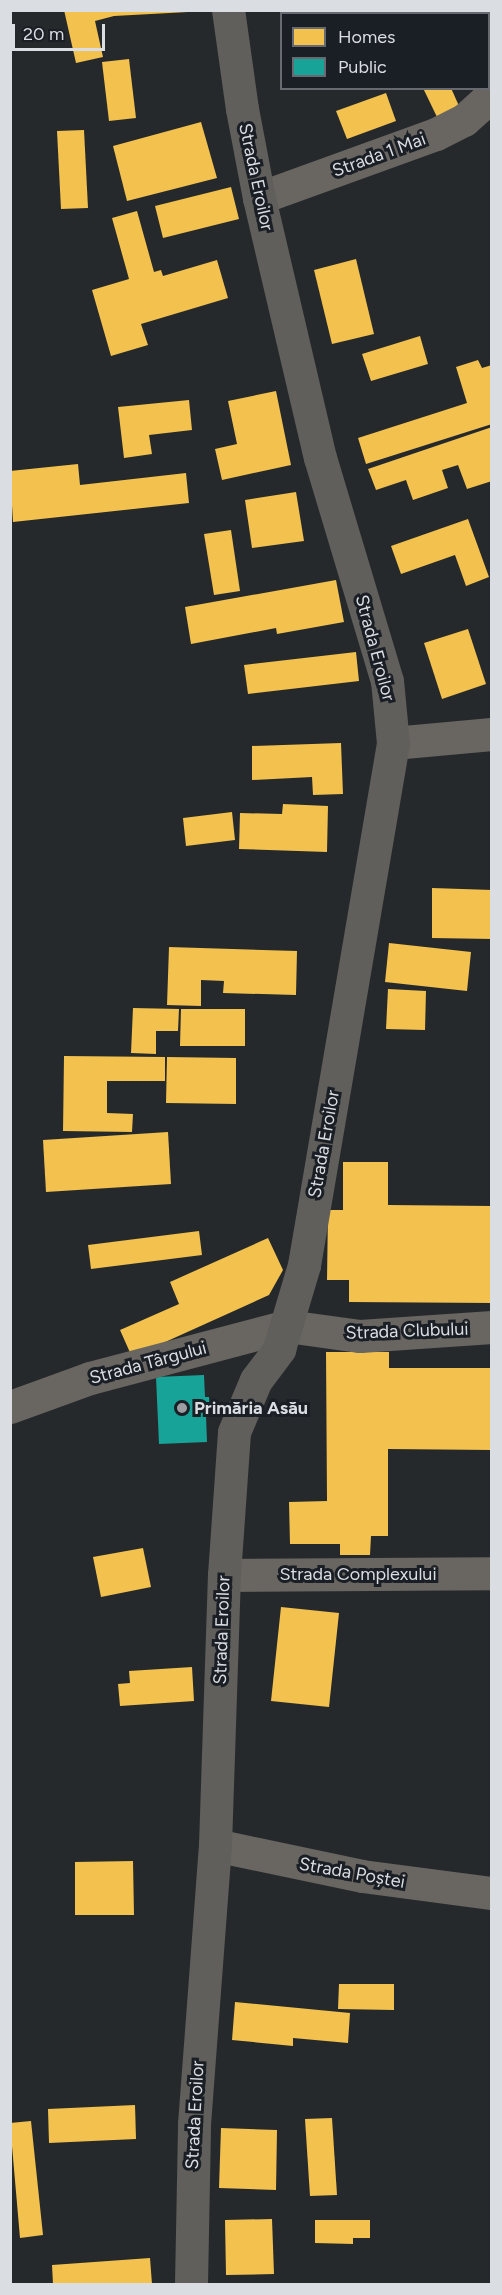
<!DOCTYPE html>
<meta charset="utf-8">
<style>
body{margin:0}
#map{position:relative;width:502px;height:2295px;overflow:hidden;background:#26292c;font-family:Figtree,sans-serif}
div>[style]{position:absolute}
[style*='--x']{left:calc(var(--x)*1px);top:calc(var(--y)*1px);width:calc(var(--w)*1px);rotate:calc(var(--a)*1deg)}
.homes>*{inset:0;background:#f2c14e}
.public>*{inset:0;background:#17a398}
.minor>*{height:33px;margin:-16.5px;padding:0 16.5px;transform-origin:16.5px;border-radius:16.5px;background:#696662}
.major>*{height:33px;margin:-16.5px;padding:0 16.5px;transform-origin:16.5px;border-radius:16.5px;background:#605f5b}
.dots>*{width:16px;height:16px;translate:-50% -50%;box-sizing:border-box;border:3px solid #1a1e25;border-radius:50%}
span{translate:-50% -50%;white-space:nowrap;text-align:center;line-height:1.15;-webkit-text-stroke:6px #1a1e25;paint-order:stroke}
.street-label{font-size:18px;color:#dadde1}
.poi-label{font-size:18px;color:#dadde1;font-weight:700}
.left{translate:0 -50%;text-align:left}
.frame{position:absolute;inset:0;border:12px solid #dadde1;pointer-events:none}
.legend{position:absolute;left:280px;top:12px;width:210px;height:78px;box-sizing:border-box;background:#1a1e25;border:2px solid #676a70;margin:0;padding:8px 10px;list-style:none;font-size:18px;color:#dadde1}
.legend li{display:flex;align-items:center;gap:12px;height:30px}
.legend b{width:30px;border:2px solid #676a70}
.scale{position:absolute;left:12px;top:24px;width:93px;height:27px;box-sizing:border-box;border:3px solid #dadde1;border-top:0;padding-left:8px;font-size:18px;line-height:21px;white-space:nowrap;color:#dadde1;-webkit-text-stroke:4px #1a1e25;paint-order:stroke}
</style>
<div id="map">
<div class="homes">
<i style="clip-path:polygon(64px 10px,188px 10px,188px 12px,114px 16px,95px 21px,103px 57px,76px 63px)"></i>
<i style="clip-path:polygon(362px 10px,368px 10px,369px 14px,354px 14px)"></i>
<i style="clip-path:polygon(129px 59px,136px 118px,109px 121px,102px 62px)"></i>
<i style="clip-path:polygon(423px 88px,451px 88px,459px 106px,437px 117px)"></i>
<i style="clip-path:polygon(386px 93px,396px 121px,347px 139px,336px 111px)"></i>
<i style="clip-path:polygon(201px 122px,217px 178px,127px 201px,113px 146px)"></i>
<i style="clip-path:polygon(84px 130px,88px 208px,61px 209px,57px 131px)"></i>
<i style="clip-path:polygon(231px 187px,239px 219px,163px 238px,155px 206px)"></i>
<i style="clip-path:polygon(137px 211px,154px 272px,161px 270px,163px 276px,217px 260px,228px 298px,141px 324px,148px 345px,111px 356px,92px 290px,129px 279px,112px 218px)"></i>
<i style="clip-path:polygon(356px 259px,374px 334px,332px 344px,314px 270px)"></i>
<i style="clip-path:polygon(420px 336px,428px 364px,371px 381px,362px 354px)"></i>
<i style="clip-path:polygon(478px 360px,482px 368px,492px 365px,492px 424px,366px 464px,358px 438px,467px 403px,456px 367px)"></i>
<i style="clip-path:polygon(276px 391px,291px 465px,222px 480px,215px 449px,237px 444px,228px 401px)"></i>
<i style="clip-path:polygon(189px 400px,192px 430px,149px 435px,152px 454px,124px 458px,118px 407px)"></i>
<i style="clip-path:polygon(492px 427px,492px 481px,467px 489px,458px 465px,442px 470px,448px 488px,413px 500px,406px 480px,376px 490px,368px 469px)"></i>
<i style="clip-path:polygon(78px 464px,80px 485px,186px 473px,189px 503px,13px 522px,10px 471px)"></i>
<i style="clip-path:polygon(296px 492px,304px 541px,252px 548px,245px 500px)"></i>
<i style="clip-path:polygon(468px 519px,489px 577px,466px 586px,455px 555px,401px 574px,391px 546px)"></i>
<i style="clip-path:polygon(231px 530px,240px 591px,214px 595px,204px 534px)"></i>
<i style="clip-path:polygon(336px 580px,344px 622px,277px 634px,276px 628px,191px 644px,185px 607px)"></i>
<i style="clip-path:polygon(468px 629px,486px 684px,442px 699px,424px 643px)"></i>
<i style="clip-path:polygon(356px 652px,359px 681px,248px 694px,244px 665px)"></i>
<i style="clip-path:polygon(341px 743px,343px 794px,313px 795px,312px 777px,252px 780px,252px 746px)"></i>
<i style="clip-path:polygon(283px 804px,328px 806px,327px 852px,239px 849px,240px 813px,282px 814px)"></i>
<i style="clip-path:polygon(232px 812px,235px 840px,186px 846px,183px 818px)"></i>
<i style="clip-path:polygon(432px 888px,492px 890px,492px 939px,432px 938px)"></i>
<i style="clip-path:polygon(389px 943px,471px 952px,467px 991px,385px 982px)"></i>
<i style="clip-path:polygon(169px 947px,297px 951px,296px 995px,223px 993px,224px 981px,201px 980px,201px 1006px,167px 1005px)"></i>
<i style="clip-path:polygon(388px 989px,426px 991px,425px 1030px,386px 1029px)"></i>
<i style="clip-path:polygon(133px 1008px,179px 1009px,178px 1031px,156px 1031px,156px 1054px,131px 1053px)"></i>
<i style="clip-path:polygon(181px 1009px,245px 1009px,245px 1046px,180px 1046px)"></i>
<i style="clip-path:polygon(64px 1056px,165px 1057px,165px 1081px,107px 1081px,107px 1113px,133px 1114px,132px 1132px,63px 1131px)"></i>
<i style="clip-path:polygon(167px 1057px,236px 1058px,236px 1104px,166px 1103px)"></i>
<i style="clip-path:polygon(168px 1132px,171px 1184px,46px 1192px,43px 1140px)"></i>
<i style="clip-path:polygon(343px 1162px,388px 1162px,388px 1205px,492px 1206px,492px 1303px,349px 1302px,349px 1280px,327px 1280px,328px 1210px,343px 1210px)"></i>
<i style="clip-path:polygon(199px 1231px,202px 1255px,91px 1269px,88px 1245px)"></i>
<i style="clip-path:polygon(268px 1238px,283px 1270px,269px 1295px,132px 1357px,120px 1330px,179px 1304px,170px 1282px)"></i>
<i style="clip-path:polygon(326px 1352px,389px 1352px,389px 1368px,492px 1368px,492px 1450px,388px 1449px,388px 1536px,371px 1536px,370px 1555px,340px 1555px,340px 1544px,290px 1544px,289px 1502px,327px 1501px)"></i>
<i style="clip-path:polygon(143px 1548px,151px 1587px,101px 1597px,93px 1557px)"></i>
<i style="clip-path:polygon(281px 1607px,339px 1613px,329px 1707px,271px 1701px)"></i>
<i style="clip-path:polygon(192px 1667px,194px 1701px,120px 1706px,118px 1684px,130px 1683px,129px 1671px)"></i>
<i style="clip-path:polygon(133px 1861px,134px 1915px,75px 1915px,75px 1862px)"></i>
<i style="clip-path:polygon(339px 1984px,394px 1984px,394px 2010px,338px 2009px)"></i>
<i style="clip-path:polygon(235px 2002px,350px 2013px,348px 2043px,293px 2038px,293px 2046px,232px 2040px)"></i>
<i style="clip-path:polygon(135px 2105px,136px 2139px,49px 2143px,48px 2109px)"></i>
<i style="clip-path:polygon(332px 2118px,337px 2195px,310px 2196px,305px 2119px)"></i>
<i style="clip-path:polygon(31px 2121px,43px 2235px,20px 2238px,10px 2123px)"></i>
<i style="clip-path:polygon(221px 2128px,277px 2130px,276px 2190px,219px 2188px)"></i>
<i style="clip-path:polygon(272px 2219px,274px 2274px,226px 2275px,225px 2220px)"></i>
<i style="clip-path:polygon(315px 2220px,370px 2220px,370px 2238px,353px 2238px,353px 2244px,315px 2243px)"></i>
<i style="clip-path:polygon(150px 2258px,152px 2284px,53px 2284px,52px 2265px)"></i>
</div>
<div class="public">
<i style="clip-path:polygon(204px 1375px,205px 1397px,209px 1397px,210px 1416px,206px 1416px,207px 1442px,159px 1444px,156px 1377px)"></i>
</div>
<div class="minor">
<i style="--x:259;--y:198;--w:188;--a:-19.9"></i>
<i style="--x:436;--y:134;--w:31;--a:-27"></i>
<i style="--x:464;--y:120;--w:38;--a:-42"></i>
<i style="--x:393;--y:743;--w:99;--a:-5.2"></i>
<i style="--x:10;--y:1407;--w:85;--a:-19.9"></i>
<i style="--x:90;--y:1378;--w:204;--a:-14.8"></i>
<i style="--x:287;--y:1326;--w:74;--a:7.8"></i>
<i style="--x:360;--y:1336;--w:132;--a:-3.9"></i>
<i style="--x:224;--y:1575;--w:268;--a:-0.4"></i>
<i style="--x:215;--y:1845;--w:150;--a:11.9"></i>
<i style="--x:362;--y:1876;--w:131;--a:7.5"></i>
</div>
<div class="major">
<i style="--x:191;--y:2284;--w:160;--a:-88.9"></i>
<i style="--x:194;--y:2124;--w:280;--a:-85.7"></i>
<i style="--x:215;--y:1845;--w:270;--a:-88.1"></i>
<i style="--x:224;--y:1575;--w:143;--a:-86"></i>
<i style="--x:234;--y:1432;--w:56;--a:-67.1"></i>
<i style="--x:256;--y:1380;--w:39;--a:-53"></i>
<i style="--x:279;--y:1349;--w:88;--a:-73.4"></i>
<i style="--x:304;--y:1265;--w:530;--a:-80.32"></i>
<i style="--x:393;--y:743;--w:62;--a:-95.5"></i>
<i style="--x:387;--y:681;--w:233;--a:-106.7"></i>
<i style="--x:320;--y:458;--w:267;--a:-103.2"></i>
<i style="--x:259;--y:198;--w:91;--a:-100.8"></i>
<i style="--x:242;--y:109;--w:100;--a:-98"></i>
</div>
<div class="dots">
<i style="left:182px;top:1408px;background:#9b9ea2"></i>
</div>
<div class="street-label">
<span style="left:379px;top:155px;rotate:-20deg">Strada 1 Mai</span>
<span style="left:256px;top:177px;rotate:78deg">Strada Eroilor</span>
<span style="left:375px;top:648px;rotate:75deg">Strada Eroilor</span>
<span style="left:324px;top:1144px;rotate:-80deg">Strada Eroilor</span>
<span style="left:407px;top:1331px;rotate:-2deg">Strada Clubului</span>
<span style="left:148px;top:1363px;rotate:-15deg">Strada Târgului</span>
<span style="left:358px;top:1574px">Strada Complexului</span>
<span style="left:222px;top:1630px;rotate:-88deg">Strada Eroilor</span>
<span style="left:352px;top:1873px;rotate:10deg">Strada Poștei</span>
<span style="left:195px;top:2115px;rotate:-87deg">Strada Eroilor</span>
</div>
<div class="poi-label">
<span class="left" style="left:194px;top:1408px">Primăria Asău</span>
</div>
<div class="frame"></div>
<ul class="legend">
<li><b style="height:16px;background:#f2c14e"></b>Homes</li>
<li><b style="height:16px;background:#17a398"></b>Public</li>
</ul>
<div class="scale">20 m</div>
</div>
